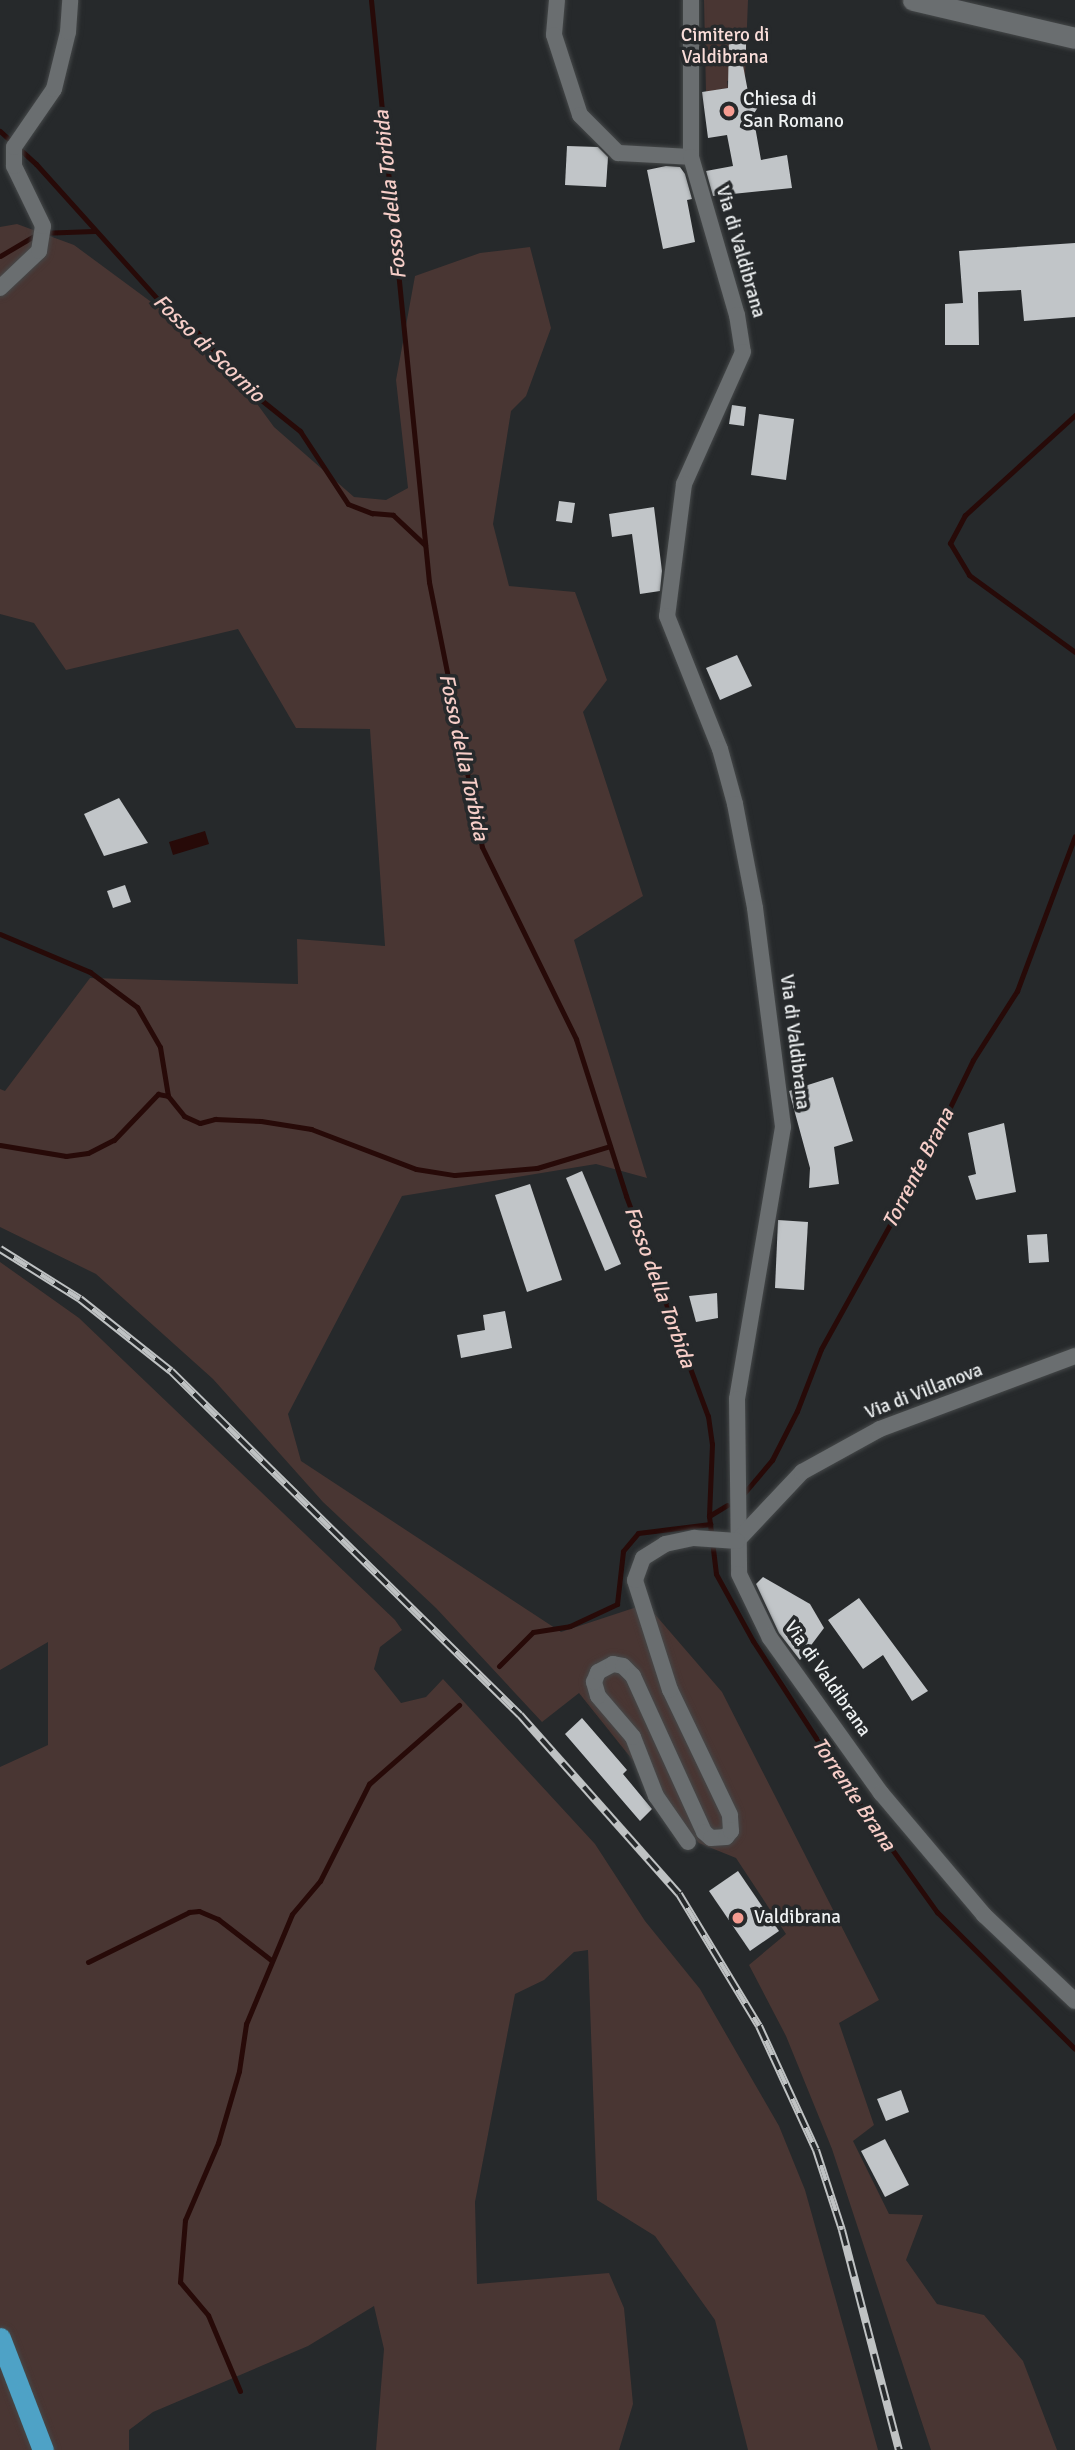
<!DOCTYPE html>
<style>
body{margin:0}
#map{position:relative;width:1075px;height:2450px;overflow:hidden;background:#26292b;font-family:Signika,sans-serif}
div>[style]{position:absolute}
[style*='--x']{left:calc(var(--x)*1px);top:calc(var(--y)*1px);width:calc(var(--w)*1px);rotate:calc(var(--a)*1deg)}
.green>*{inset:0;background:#493633}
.water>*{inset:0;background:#270a08}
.stream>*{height:5px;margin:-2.5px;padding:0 2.5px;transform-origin:2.5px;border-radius:2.5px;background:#270a08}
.building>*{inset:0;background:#c1c5c8}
.roads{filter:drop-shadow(0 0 2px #454849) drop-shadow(0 0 2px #454849)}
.street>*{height:16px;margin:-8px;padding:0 8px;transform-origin:8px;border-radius:8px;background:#6a6e70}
.secondary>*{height:21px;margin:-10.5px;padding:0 10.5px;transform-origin:10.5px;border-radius:10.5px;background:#6a6e70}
.primary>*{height:21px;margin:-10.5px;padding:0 10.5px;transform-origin:10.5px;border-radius:10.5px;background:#4ea2c6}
.rail>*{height:8px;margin-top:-4px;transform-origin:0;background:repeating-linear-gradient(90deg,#26292b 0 16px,#bfc2c3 0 32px);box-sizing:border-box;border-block:2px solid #bfc2c3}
.dots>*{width:19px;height:19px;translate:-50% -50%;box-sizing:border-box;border:4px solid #26292b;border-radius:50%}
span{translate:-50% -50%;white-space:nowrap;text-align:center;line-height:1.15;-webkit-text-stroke:7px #26292b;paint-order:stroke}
.park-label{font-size:19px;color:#f9ddd9}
.poi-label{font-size:19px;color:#eef1f2}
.left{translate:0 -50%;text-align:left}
.street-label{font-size:19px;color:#eef1f2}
.water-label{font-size:21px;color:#f7cec8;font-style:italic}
</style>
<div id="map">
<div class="green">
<i style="clip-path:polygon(704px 0,748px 0,745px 77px,727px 81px,728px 88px,706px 92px)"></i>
<i style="clip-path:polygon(17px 224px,74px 245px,219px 352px,274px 427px,354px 497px,386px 500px,408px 488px,396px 380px,415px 276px,480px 253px,530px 247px,551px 328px,526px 396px,511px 411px,493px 524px,509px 586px,575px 592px,607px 680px,583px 712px,643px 896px,574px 940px,647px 1178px,596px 1164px,402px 1196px,288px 1414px,301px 1461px,561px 1632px,646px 1604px,722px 1692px,879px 2000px,839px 2023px,874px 2125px,853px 2141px,889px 2214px,923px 2215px,906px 2260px,937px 2304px,984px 2315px,1023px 2361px,1057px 2450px,931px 2450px,832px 2149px,786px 2036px,749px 1965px,786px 1934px,736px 1858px,699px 1843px,579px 1693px,542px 1722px,436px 1608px,323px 1502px,213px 1379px,96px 1274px,0 1227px,0 1089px,5px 1091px,90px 978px,298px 984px,297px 939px,385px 946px,370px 729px,296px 728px,238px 629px,66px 670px,34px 623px,0 614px,0 227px)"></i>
<i style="clip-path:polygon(0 1262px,79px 1318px,395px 1620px,402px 1630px,380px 1647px,374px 1669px,401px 1703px,426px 1697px,443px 1679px,595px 1844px,645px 1921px,700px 1989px,779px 2126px,805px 2190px,878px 2450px,748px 2450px,715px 2320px,655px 2236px,597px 2200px,588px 1950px,574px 1952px,544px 1980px,515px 1994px,475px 2202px,477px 2284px,609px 2273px,624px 2308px,633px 2404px,619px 2450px,376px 2450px,384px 2349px,374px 2306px,308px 2346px,153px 2412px,129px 2430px,129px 2450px,0 2450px,0 1767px,48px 1745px,48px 1642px,0 1670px)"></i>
</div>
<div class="water">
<i style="clip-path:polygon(205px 831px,209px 844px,173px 855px,169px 842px)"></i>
</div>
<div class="stream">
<i style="--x:371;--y:0;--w:585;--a:84.31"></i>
<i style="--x:429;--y:582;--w:270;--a:78.7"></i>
<i style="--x:482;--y:847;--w:214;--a:63.9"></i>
<i style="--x:576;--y:1039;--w:165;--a:72.3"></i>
<i style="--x:626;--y:1196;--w:235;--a:69.6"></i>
<i style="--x:708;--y:1416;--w:28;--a:82"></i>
<i style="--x:712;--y:1444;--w:72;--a:92.4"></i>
<i style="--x:709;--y:1516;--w:58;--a:83.1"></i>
<i style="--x:716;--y:1574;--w:77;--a:61.1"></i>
<i style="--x:753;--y:1641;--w:180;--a:57"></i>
<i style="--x:851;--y:1792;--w:148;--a:54.4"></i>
<i style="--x:937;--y:1912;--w:194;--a:44.8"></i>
<i style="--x:0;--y:131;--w:49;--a:42.5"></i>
<i style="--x:36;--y:164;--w:202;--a:48"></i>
<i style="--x:171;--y:314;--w:32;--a:35"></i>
<i style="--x:197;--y:332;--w:86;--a:47.4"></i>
<i style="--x:255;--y:395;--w:58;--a:38.7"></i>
<i style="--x:300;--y:431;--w:87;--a:56.7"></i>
<i style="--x:348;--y:504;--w:26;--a:21"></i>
<i style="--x:372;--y:513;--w:21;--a:5"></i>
<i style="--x:393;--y:515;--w:44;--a:43.2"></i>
<i style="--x:0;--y:256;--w:45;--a:-30.5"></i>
<i style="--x:39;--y:233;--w:55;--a:-2.1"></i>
<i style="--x:1075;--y:415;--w:149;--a:137.7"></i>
<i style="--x:965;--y:515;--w:32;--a:118"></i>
<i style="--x:950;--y:543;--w:37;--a:59"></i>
<i style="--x:969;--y:575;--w:131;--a:36"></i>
<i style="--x:0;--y:934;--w:98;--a:22.9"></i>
<i style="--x:90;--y:972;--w:59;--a:36.7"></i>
<i style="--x:137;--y:1007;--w:46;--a:60.1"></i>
<i style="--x:160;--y:1047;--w:50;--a:80.7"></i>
<i style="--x:0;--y:1145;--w:67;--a:9.5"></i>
<i style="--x:66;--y:1156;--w:22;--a:-8"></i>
<i style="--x:88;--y:1153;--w:29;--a:-27"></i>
<i style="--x:114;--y:1140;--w:64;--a:-46.3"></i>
<i style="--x:158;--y:1094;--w:10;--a:11"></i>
<i style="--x:168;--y:1096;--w:26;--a:51"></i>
<i style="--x:184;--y:1116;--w:17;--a:24"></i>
<i style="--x:200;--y:1123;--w:16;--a:-15"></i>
<i style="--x:215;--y:1119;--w:46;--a:2.5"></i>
<i style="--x:261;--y:1121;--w:51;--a:9.1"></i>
<i style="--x:311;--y:1129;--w:112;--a:20.9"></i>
<i style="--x:416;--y:1169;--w:39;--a:9"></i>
<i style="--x:455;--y:1175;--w:82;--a:-4.9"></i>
<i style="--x:537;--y:1168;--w:76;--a:-16.8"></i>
<i style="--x:745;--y:1492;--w:42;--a:-49.8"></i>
<i style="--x:772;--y:1460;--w:55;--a:-63"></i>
<i style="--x:797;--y:1411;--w:66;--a:-68.8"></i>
<i style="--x:821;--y:1349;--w:190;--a:-61"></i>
<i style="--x:913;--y:1183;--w:137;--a:-64"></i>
<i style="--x:973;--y:1060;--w:82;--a:-57.5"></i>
<i style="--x:1017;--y:991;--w:165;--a:-69.5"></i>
<i style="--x:709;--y:1516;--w:21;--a:-31"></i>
<i style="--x:499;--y:1666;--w:48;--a:-45"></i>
<i style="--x:533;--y:1632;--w:37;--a:-9"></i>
<i style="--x:570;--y:1626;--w:52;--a:-25.1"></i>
<i style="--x:617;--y:1604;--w:53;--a:-83.5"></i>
<i style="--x:623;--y:1551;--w:23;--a:-50"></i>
<i style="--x:638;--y:1533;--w:73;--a:-7.1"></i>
<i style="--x:88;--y:1962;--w:113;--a:-26.3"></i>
<i style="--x:189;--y:1912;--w:10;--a:-6"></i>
<i style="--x:199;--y:1911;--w:21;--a:23"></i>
<i style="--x:218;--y:1919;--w:67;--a:37.7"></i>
<i style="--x:240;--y:2391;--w:82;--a:-112.8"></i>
<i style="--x:208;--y:2315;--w:43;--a:-130.3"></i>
<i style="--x:180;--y:2282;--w:62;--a:-85.4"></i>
<i style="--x:185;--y:2220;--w:84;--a:-66.8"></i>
<i style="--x:218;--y:2143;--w:75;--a:-73.7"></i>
<i style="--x:239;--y:2071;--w:48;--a:-81.5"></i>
<i style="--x:246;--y:2024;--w:119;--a:-67.3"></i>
<i style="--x:292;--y:1914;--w:43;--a:-49.7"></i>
<i style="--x:320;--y:1881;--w:109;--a:-63.2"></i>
<i style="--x:369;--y:1784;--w:120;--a:-41.3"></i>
</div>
<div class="building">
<i style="clip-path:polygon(738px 34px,746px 38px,746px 55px,741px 55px,749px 97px,760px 104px,753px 115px,761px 160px,787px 155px,792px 188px,713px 196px,706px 171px,733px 166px,727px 135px,708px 138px,702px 92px,728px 88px,729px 35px)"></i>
<i style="clip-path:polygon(567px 146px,598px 147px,608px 157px,606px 187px,565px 185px)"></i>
<i style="clip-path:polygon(666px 166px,680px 167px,685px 174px,692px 199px,687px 200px,695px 242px,663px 249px,647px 170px)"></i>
<i style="clip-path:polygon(1075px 243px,1075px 317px,1024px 321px,1021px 290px,978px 292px,979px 345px,945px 345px,945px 304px,963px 303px,959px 251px)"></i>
<i style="clip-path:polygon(732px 405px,746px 407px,744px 426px,729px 424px)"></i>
<i style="clip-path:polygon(759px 414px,794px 419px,786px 480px,751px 475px)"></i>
<i style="clip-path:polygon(559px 501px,575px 503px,572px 523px,556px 521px)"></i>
<i style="clip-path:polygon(654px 507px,662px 571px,660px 591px,640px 594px,632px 534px,612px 537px,609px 514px)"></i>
<i style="clip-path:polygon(737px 655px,752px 686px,720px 700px,706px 668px)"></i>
<i style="clip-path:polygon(119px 798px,148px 843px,104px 856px,84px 814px)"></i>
<i style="clip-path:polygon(125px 885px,131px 902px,113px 908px,107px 891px)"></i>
<i style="clip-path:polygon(833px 1077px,853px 1141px,834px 1147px,839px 1184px,809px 1188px,810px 1168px,789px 1091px)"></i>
<i style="clip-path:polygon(1004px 1123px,1016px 1192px,976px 1200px,968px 1176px,976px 1174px,968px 1133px)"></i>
<i style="clip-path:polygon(582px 1171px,621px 1264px,605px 1271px,566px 1178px)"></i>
<i style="clip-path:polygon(530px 1184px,562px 1280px,527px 1292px,495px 1195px)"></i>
<i style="clip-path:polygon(778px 1220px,808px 1222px,804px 1290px,775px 1288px)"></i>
<i style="clip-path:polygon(1047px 1234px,1049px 1262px,1029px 1263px,1027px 1235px)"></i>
<i style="clip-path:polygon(717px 1293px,718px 1318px,696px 1322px,689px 1296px)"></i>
<i style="clip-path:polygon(505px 1311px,512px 1348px,461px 1358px,457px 1335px,485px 1330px,483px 1315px)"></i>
<i style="clip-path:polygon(763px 1577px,810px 1604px,824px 1628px,800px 1660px,779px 1633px,756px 1584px)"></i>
<i style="clip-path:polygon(859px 1598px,928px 1691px,912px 1701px,883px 1655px,863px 1669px,828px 1620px)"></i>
<i style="clip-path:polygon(582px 1718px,627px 1770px,623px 1774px,652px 1809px,640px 1821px,565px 1734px)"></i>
<i style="clip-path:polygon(738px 1871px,779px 1931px,750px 1951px,709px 1891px)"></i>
<i style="clip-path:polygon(901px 2090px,909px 2112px,886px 2121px,877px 2099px)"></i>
<i style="clip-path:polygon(885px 2139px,909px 2185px,885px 2197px,861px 2151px)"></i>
</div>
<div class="roads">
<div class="street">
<i style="--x:557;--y:0;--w:35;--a:95"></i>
<i style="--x:554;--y:35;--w:84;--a:72"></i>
<i style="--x:580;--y:115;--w:54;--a:45"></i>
<i style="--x:618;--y:153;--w:73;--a:3.1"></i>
<i style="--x:691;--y:0;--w:157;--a:90"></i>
<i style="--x:691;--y:157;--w:165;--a:73.8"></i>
<i style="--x:737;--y:315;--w:37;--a:81"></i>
<i style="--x:743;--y:352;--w:145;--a:114.1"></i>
<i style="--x:684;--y:484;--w:133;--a:97.3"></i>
<i style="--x:667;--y:616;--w:143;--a:68.3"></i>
<i style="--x:720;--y:749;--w:57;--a:74.7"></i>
<i style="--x:735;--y:804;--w:106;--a:79.1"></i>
<i style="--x:755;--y:908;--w:221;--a:82.7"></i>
<i style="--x:783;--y:1127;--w:276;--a:99.6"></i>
<i style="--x:737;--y:1399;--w:175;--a:89.3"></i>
<i style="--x:739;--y:1574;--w:71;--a:64.2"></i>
<i style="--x:770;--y:1638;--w:191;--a:54.4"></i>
<i style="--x:881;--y:1793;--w:160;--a:49.8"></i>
<i style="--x:984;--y:1915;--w:125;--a:43.4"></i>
<i style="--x:0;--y:288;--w:54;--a:-43.5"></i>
<i style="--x:39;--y:251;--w:25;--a:-81"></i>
<i style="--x:43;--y:226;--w:67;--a:-115.8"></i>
<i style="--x:14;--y:166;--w:19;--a:-90"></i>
<i style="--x:14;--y:147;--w:70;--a:-55.4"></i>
<i style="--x:54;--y:89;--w:59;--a:-76.2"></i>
<i style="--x:68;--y:32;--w:32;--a:-86"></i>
<i style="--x:737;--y:1541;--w:95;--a:-46.7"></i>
<i style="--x:802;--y:1472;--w:89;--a:-28.9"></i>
<i style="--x:880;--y:1429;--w:208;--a:-20.5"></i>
<i style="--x:688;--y:1842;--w:56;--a:-124.8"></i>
<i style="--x:656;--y:1796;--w:63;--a:-111.3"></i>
<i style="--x:633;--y:1737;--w:54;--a:-130.5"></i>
<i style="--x:598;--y:1696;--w:15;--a:-106"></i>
<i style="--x:594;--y:1682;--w:11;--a:-68"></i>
<i style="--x:598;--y:1672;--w:17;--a:-28"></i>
<i style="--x:613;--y:1664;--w:10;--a:11"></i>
<i style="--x:623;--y:1666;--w:14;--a:45"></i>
<i style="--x:633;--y:1676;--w:171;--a:65.5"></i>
<i style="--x:704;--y:1832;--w:9;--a:41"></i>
<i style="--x:711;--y:1838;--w:15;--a:-4"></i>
<i style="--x:726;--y:1837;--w:8;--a:-50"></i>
<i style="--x:731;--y:1831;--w:16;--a:-94"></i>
<i style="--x:730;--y:1815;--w:139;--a:-115.6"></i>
<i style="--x:670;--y:1690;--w:115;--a:-107.7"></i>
<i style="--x:635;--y:1580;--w:23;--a:-70"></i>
<i style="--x:643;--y:1558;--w:26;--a:-32"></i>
<i style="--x:665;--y:1544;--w:30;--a:-12"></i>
<i style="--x:694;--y:1538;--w:43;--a:4"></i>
</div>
<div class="secondary">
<i style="--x:913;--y:0;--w:166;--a:13.2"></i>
</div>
<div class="primary">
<i style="--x:0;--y:2338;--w:120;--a:69"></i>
</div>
</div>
<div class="rail">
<i style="--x:0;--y:1249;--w:94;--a:32"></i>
<i style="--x:80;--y:1299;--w:116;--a:38.4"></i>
<i style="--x:171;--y:1371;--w:490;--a:44.6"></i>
<i style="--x:520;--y:1715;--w:239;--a:48.4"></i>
<i style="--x:679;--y:1894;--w:154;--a:58.8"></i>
<i style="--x:759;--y:2026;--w:136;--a:65.3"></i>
<i style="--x:816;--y:2150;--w:84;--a:72"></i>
<i style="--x:842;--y:2230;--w:227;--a:75.5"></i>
</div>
<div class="dots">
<i style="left:729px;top:111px;background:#f59c91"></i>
<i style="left:738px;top:1918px;background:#f59c91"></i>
</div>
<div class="park-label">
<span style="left:725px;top:47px">Cimitero di<br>Valdibrana</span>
</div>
<div class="poi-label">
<span class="left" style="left:743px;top:111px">Chiesa di<br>San Romano</span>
<span class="left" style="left:754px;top:1918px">Valdibrana</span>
</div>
<div class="street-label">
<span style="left:740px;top:252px;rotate:74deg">Via di Valdibrana</span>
<span style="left:794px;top:1042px;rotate:83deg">Via di Valdibrana</span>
<span style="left:924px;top:1392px;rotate:-21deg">Via di Villanova</span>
<span style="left:827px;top:1679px;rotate:55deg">Via di Valdibrana</span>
</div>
<div class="water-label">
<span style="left:390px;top:195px;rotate:-96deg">Fosso della Torbida</span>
<span style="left:209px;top:348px;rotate:44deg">Fosso di Scornio</span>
<span style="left:464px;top:757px;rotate:78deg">Fosso della Torbida</span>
<span style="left:918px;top:1168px;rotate:-63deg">Torrente Brana</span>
<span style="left:660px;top:1287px;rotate:70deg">Fosso della Torbida</span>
<span style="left:854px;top:1794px;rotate:56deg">Torrente Brana</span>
</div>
</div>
